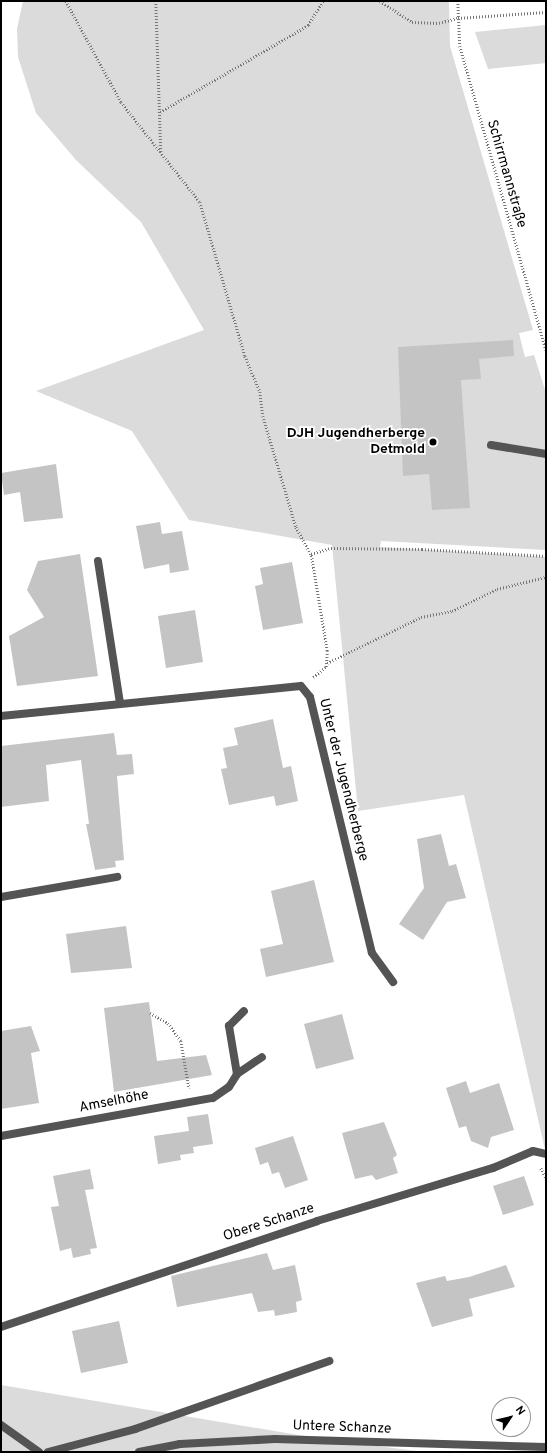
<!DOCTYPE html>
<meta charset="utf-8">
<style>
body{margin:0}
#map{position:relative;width:547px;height:1453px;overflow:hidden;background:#fff;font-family:Overpass,sans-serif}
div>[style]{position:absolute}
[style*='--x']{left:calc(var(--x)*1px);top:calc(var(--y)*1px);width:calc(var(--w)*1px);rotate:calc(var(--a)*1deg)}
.green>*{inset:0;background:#dbdbdb}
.building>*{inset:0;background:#c4c4c4}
.path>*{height:2.5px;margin-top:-1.25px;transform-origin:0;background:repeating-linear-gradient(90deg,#767676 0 1px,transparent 0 3px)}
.service>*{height:8px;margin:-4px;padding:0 4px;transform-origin:4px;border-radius:4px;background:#545454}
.minor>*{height:8px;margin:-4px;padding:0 4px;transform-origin:4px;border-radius:4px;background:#545454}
.dots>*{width:11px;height:11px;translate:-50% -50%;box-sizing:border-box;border:2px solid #fff;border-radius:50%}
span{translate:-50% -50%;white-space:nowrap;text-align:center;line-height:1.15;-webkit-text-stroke:3.5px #fff;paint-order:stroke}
.street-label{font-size:14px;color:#000}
.poi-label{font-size:14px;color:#000;font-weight:700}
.right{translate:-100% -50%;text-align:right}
.frame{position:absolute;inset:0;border:2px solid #000;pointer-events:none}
.north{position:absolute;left:491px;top:1397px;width:40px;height:40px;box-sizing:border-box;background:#fff;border:1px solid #999;border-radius:50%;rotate:55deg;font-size:11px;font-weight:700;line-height:16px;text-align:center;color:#000}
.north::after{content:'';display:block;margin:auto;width:14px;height:18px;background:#000;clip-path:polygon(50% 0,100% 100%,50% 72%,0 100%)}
</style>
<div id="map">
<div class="green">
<i style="clip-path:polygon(23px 1px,449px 1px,450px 46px,533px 330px,519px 333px,525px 357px,534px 355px,546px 393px,546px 550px,381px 541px,380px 547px,546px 557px,546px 1154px,464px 795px,358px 811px,332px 545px,189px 520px,132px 431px,36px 391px,204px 330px,141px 222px,76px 160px,36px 113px,18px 57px,17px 29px)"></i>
<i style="clip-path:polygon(546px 25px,546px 63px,488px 69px,475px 32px)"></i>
<i style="clip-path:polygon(1px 1385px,322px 1439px,424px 1452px,1px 1452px)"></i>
</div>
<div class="building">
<i style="clip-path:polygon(513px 340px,514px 356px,479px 359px,481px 379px,461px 380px,470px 508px,432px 510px,429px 474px,403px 476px,398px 347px)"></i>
<i style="clip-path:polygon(56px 464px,63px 518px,24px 522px,20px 492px,4px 495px,1px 473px)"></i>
<i style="clip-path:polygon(160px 522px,162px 534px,182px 531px,189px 570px,170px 573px,169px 564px,144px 569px,136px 526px)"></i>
<i style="clip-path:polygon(80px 554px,98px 676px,17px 686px,9px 636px,44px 617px,27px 590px,38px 561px)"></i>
<i style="clip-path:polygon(292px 562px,303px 623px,263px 630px,255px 586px,263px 584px,260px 568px)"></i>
<i style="clip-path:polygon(195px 610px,203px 662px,166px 668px,158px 616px)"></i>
<i style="clip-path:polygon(273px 719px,283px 768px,291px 766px,298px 801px,276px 806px,274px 796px,229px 805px,221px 769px,227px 768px,223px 748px,238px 745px,234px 728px)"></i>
<i style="clip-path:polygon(114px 733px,117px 755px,132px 754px,134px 774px,117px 776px,124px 860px,115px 861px,116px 867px,95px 870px,86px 824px,89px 824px,81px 760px,46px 765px,49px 801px,1px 807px,1px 746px)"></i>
<i style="clip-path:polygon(441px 834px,449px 866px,456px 864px,466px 898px,447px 902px,423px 940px,399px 924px,424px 888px,417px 839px)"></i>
<i style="clip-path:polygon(314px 880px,334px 962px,266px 977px,260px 949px,283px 944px,271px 891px)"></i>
<i style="clip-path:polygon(126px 926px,132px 968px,71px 973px,66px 934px)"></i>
<i style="clip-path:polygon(149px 1002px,157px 1061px,206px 1055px,212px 1075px,114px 1092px,104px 1008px)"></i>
<i style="clip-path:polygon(342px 1014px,354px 1059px,316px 1069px,304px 1024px)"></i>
<i style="clip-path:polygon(31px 1026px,40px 1051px,31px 1053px,39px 1103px,1px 1109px,1px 1031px)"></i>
<i style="clip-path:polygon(466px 1081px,470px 1093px,499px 1083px,514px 1130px,491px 1137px,488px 1148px,471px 1141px,466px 1126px,459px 1128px,446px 1088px)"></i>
<i style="clip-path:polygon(208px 1114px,213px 1144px,193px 1147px,194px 1153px,180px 1155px,181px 1160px,158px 1164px,154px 1136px,189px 1131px,187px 1117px)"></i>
<i style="clip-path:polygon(384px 1122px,397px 1155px,393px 1158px,398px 1173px,376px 1180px,372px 1175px,355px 1179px,342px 1133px)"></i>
<i style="clip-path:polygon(293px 1136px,308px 1180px,285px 1188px,279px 1172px,272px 1174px,268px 1162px,260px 1165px,255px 1148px)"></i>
<i style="clip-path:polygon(90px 1169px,94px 1189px,85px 1190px,97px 1248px,90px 1249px,91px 1254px,73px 1258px,71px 1248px,60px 1251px,51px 1207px,59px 1206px,53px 1176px)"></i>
<i style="clip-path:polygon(524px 1176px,534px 1205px,503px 1215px,493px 1186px)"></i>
<i style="clip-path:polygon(267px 1253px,273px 1270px,295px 1265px,302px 1300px,296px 1302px,297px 1312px,275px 1316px,274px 1310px,258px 1312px,252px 1293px,177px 1307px,171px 1276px)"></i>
<i style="clip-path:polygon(506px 1265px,515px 1287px,469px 1299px,473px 1316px,432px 1327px,416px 1283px,445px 1276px,447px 1281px,469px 1277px)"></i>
<i style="clip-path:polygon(119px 1321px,128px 1363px,81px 1373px,72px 1331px)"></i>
</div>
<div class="path">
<i style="--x:66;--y:1;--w:115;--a:61.4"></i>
<i style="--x:121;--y:102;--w:127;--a:51.7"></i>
<i style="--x:200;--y:202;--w:160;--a:73.7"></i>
<i style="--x:245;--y:356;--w:39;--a:67"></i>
<i style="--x:260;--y:392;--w:24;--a:83"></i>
<i style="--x:263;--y:416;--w:116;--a:73.4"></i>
<i style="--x:296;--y:527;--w:31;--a:61"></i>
<i style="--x:156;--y:1;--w:151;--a:88.1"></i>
<i style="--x:380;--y:1;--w:38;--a:33"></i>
<i style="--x:412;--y:22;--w:27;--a:2"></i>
<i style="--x:439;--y:23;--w:20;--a:-15"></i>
<i style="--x:458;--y:18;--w:88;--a:-3.9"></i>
<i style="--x:458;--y:1;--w:45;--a:87.5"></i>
<i style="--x:460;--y:46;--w:316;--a:74.2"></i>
<i style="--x:160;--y:112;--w:172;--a:-30.4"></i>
<i style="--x:308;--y:25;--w:28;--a:-58"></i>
<i style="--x:327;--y:663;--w:105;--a:-26.1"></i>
<i style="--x:421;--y:617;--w:32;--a:-11"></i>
<i style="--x:452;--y:611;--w:50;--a:-26.1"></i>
<i style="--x:497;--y:589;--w:50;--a:-13.8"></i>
<i style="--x:313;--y:677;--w:16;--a:-38"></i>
<i style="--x:326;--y:667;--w:16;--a:-86"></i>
<i style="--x:327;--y:651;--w:98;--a:-99.4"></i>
<i style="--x:311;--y:554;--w:21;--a:-17"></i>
<i style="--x:331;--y:548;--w:91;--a:0.6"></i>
<i style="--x:422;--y:549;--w:124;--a:3.2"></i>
<i style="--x:150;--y:1013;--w:21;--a:29"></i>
<i style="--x:168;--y:1023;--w:22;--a:54"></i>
<i style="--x:181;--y:1041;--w:48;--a:80.3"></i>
<i style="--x:541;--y:1168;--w:11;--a:63"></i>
</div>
<div class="service">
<i style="--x:491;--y:445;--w:56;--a:9.3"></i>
<i style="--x:98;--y:561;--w:144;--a:81.2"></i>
<i style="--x:1;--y:897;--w:118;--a:-9.8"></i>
<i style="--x:237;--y:1074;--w:30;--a:-34"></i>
<i style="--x:229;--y:1087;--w:15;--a:-58"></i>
<i style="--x:237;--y:1074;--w:49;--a:-99.5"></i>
<i style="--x:229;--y:1026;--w:21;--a:-45"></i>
</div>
<div class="minor">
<i style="--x:1;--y:716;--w:301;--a:-5.7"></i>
<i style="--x:301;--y:686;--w:14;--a:51"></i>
<i style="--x:310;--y:697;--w:263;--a:76.4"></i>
<i style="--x:372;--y:953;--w:36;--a:54"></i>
<i style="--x:1;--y:1136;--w:215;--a:-10.2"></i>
<i style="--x:213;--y:1098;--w:19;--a:-35"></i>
<i style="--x:1;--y:1327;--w:333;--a:-18.5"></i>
<i style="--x:317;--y:1221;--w:184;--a:-16.8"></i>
<i style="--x:493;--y:1168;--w:43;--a:-23"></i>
<i style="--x:533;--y:1151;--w:13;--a:13"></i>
<i style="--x:1;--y:1425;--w:47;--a:35.4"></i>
<i style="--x:48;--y:1452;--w:90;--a:-14.8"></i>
<i style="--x:135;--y:1429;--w:206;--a:-19.3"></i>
<i style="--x:139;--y:1452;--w:42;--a:-11"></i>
<i style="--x:180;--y:1444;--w:95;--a:-3"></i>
<i style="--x:275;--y:1439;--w:271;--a:1.7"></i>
</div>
<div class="dots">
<i style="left:433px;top:442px;background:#000"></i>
</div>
<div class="street-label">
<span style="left:506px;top:174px;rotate:74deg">Schirrmannstraße</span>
<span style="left:343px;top:780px;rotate:76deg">Unter der Jugendherberge</span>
<span style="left:114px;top:1102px;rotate:-11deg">Amselhöhe</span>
<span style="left:269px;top:1223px;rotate:-18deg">Obere Schanze</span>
<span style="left:342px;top:1428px;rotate:2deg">Untere Schanze</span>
</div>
<div class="poi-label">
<span class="right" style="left:425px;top:442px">DJH Jugendherberge<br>Detmold</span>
</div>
<div class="frame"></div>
<div class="north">N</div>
</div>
